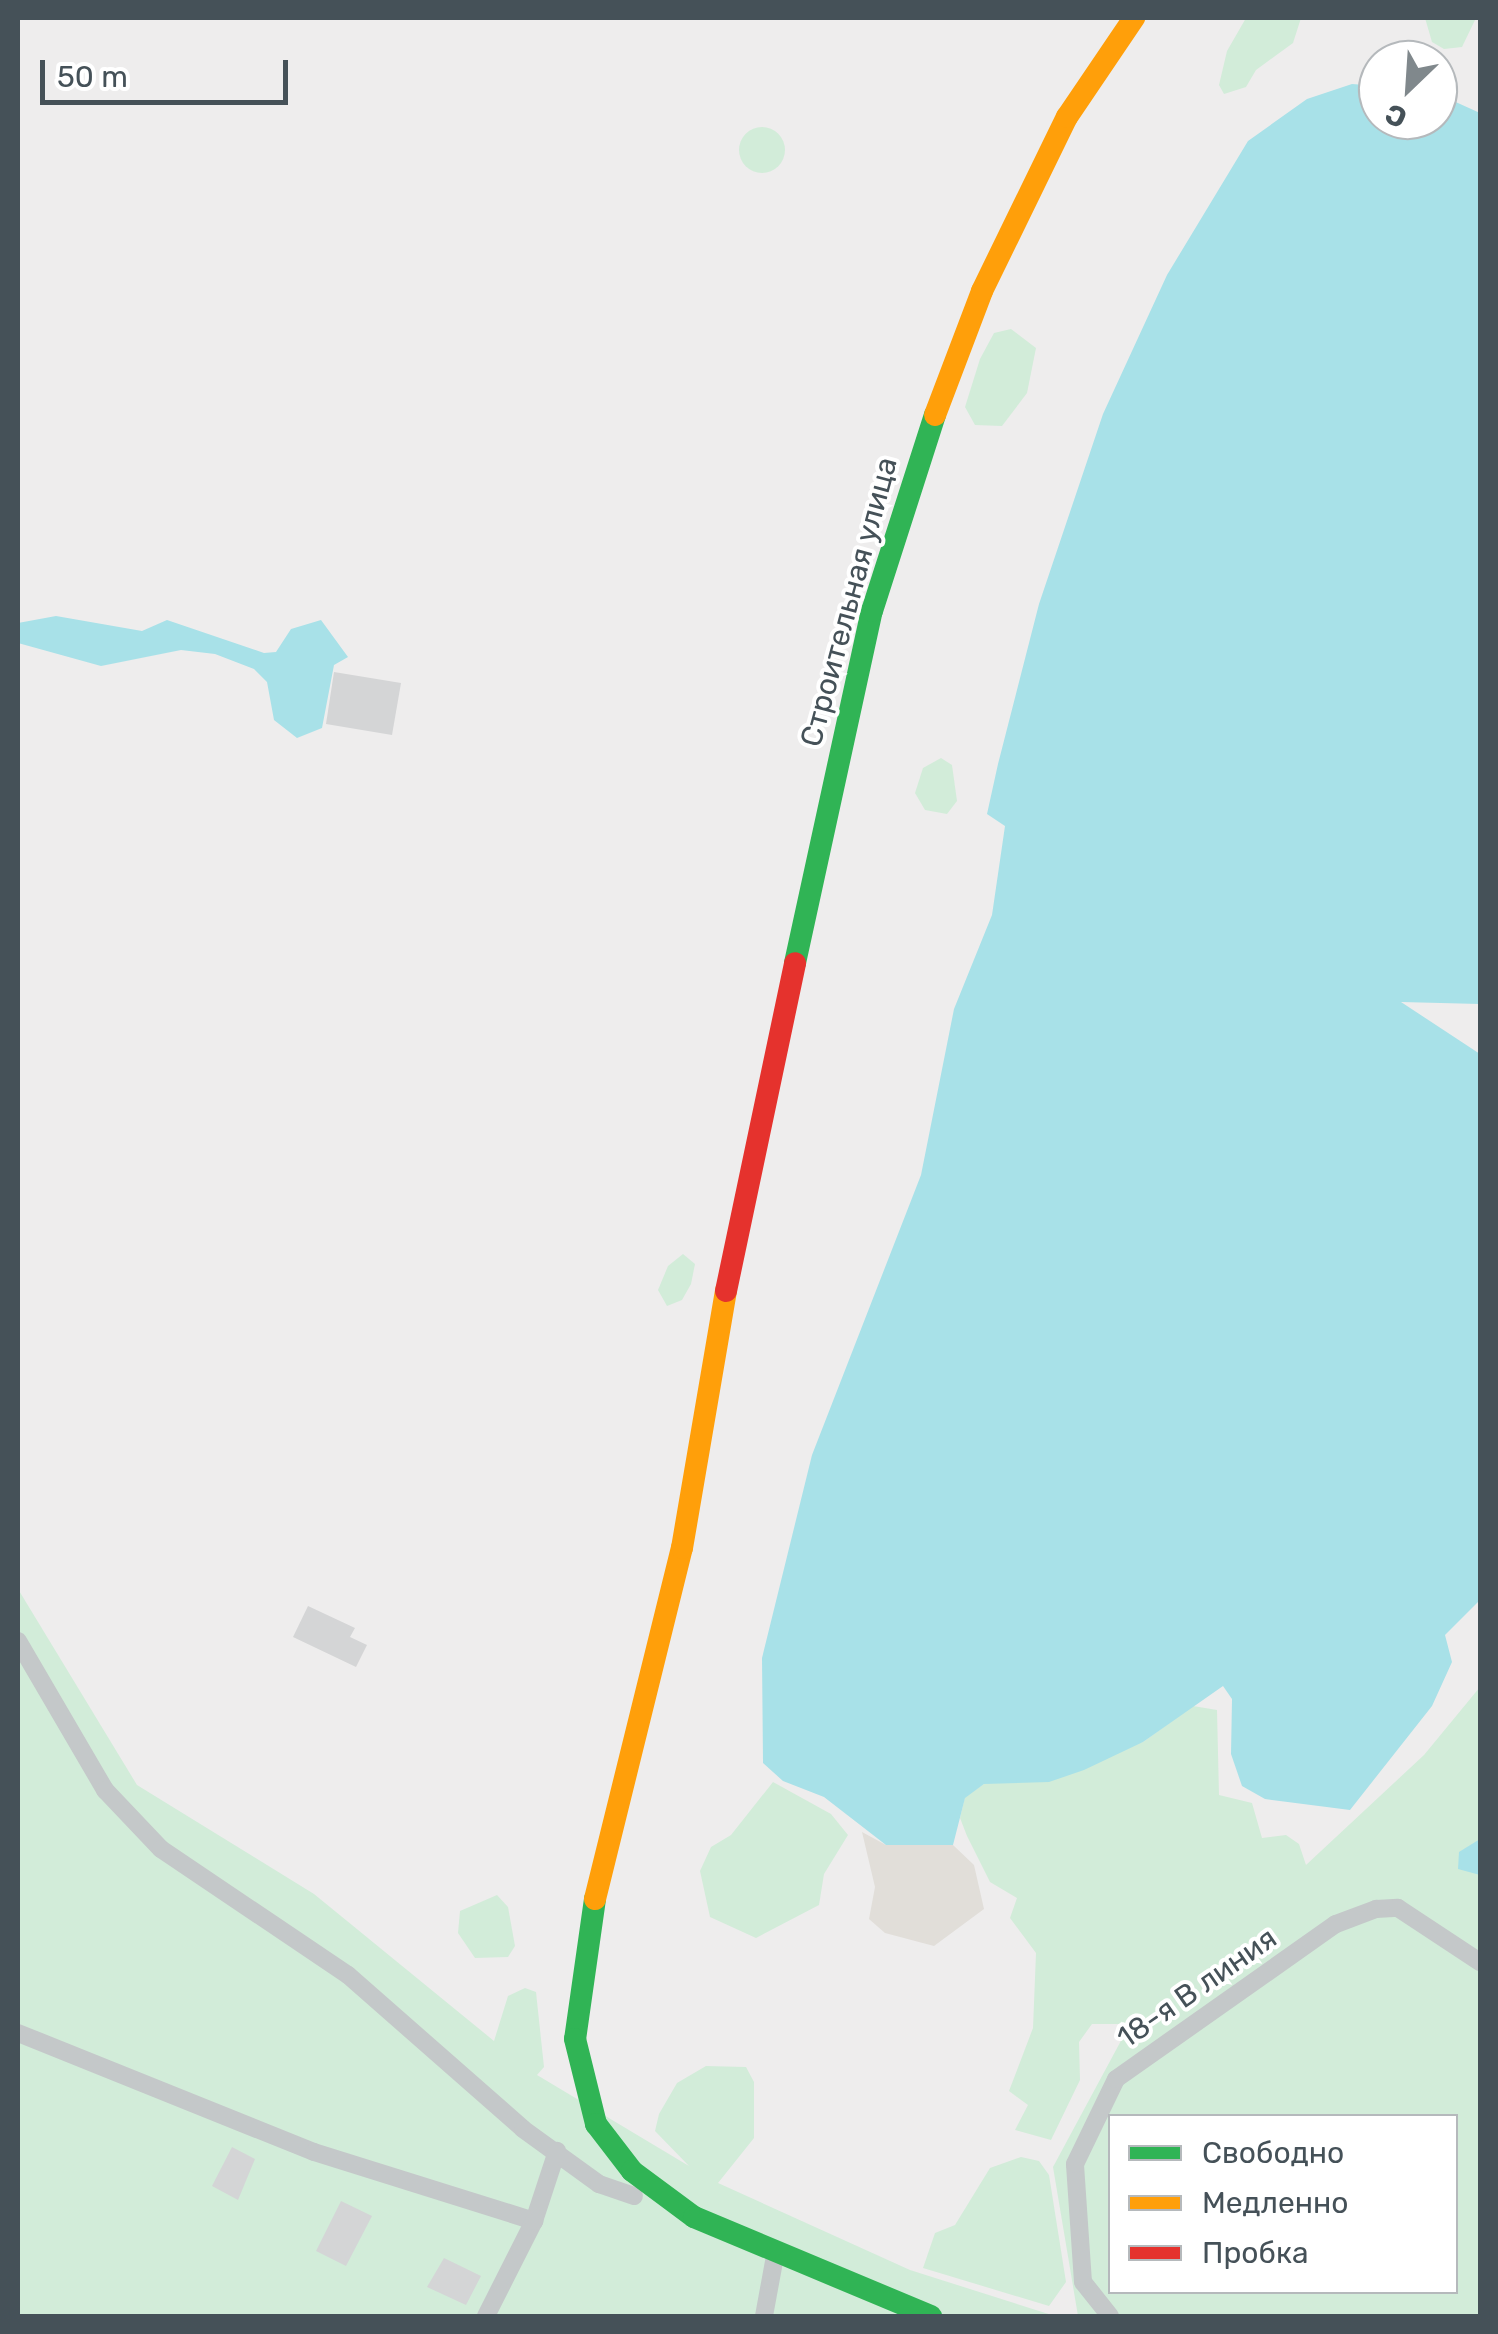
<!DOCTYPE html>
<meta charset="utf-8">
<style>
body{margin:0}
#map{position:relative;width:1498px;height:2334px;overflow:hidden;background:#eeeded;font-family:Rubik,sans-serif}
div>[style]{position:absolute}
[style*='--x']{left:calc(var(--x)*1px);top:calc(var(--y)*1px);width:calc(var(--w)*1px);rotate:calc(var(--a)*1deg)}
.green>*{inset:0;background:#d2ecd9}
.round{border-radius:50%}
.sand>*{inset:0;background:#e1ded9}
.water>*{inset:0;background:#a8e1e8}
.building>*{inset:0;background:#d4d5d6}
.lane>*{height:18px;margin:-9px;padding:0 9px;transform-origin:9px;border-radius:9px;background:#c4c8c9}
.fast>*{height:22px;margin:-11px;padding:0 11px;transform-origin:11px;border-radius:11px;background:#30b455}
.slow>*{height:22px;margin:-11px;padding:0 11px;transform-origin:11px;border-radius:11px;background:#ff9f0a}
.jam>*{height:22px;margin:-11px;padding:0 11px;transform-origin:11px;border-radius:11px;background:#e5322d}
span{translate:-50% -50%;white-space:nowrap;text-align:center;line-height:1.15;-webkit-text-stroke:8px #fff;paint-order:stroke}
.street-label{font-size:30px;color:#455158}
.frame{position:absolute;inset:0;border:20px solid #455158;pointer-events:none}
.legend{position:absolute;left:1108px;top:2114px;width:350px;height:180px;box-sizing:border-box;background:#fff;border:2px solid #b5b9bc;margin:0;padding:12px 18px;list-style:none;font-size:30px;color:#455158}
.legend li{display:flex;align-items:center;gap:20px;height:50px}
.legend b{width:50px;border:2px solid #b5b9bc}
.north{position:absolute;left:1358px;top:40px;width:100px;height:100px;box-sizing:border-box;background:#fff;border:2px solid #b5b9bc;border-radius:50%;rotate:205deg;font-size:28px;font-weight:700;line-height:40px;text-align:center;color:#455158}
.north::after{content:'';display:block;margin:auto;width:35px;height:45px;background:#80888c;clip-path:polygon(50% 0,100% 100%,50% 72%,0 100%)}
.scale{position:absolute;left:40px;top:60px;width:248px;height:45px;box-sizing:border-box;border:5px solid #455158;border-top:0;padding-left:12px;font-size:30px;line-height:35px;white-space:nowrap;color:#455158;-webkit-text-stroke:8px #fff;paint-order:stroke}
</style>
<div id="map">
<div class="green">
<i style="clip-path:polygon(1246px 18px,1301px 18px,1293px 43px,1256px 70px,1246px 87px,1224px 94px,1219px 85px,1227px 51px)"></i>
<i style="clip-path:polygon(1425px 18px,1476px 18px,1462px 47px,1444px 49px,1432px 42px)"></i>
<i class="round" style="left:739px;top:127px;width:46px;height:46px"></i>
<i style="clip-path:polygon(1011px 329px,1036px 348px,1027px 393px,1002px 426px,975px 425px,965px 407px,980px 359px,994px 333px)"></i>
<i style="clip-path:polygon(941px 758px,952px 765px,957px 801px,947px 814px,925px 810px,915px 793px,923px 768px)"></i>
<i style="clip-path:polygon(683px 1254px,695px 1264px,691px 1284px,682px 1300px,667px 1306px,658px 1290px,668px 1266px)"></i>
<i style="clip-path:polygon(18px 1589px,137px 1785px,314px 1894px,494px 2041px,508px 1996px,525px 1988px,536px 1992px,544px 2067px,537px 2075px,689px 2166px,655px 2131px,659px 2114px,677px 2083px,706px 2066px,746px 2067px,754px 2082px,754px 2138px,718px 2183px,910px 2270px,1055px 2316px,18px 2316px)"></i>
<i style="clip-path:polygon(evenodd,1480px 1687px,1480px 2316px,1078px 2316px,1053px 2167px,1130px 2024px,1092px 2024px,1079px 2042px,1080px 2080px,1051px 2140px,1015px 2130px,1028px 2105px,1009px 2091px,1033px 2028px,1036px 1953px,1010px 1918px,1017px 1898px,990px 1882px,967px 1836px,960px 1818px,965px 1797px,984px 1784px,1143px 1742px,1193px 1706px,1217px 1710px,1219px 1795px,1252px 1803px,1262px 1838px,1286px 1835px,1299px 1844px,1306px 1865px,1424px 1755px,1480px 1687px,1110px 2116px,1456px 2116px,1456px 2292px,1110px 2292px,1110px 2116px)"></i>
<i style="clip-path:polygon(773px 1782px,831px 1814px,848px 1835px,824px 1874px,819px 1905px,756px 1938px,710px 1917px,700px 1871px,711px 1847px,731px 1835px)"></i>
<i style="clip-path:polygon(497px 1895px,508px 1907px,515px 1946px,508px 1957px,475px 1958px,458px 1933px,460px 1911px)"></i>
<i style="clip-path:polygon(1021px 2157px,1039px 2161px,1049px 2175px,1066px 2282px,1049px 2306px,923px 2268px,935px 2233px,955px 2225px,990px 2168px)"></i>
</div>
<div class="sand">
<i style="clip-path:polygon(862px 1832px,886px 1845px,953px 1845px,974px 1865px,984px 1909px,934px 1946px,885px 1933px,869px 1919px,875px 1887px)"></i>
</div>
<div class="water">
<i style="clip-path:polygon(1352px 84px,1378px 86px,1378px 120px,1438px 120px,1438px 94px,1480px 113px,1480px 1004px,1401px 1002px,1480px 1054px,1480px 1600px,1445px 1635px,1452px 1662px,1432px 1706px,1350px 1810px,1265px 1799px,1242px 1786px,1231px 1754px,1232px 1699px,1223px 1686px,1143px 1742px,1084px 1770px,1049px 1782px,984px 1784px,965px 1798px,953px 1845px,886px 1845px,824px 1797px,783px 1781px,763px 1763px,762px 1658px,812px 1455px,921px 1175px,954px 1009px,992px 915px,1005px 826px,987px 814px,998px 764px,1039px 604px,1103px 414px,1167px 275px,1248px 141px,1307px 99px)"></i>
<i style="clip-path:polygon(56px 616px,142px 631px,167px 620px,264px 653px,276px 652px,291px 629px,321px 620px,348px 657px,334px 665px,322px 728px,297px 738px,274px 720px,267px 682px,254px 669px,215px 654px,181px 650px,101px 666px,18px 643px,18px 623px)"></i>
<i style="clip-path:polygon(1480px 1839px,1480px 1875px,1458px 1869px,1459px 1852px)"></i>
</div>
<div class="building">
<i style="clip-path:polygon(334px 672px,401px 683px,392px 735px,326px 724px)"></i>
<i style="clip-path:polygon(308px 1606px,355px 1628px,350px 1637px,367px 1645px,356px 1667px,293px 1637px)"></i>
<i style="clip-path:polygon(232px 2147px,255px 2159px,238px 2200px,212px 2186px)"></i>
<i style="clip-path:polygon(341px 2201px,372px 2216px,346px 2266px,316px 2251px)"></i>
<i style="clip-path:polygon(444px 2258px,481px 2276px,466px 2305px,427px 2287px)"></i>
</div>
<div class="lane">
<i style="--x:18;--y:1641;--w:173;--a:59.7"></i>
<i style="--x:105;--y:1790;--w:81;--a:46.5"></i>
<i style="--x:161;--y:1849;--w:225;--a:34"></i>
<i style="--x:348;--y:1975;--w:233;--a:41.3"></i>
<i style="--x:523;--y:2129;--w:94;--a:35.9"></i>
<i style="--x:599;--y:2184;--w:37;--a:19"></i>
<i style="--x:18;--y:2033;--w:319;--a:21.9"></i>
<i style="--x:314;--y:2152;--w:231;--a:17.4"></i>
<i style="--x:486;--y:2316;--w:106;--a:-63.2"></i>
<i style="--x:534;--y:2221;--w:74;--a:-71.8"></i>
<i style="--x:764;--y:2316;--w:61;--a:-79.6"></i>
<i style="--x:1110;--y:2316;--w:43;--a:-128.5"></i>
<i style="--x:1083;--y:2282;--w:118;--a:-93.9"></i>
<i style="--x:1075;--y:2164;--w:94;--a:-64.2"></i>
<i style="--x:1116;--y:2079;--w:269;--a:-35.2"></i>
<i style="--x:1336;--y:1924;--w:43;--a:-20.6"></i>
<i style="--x:1376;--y:1909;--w:22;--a:-3"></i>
<i style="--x:1398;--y:1908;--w:98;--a:33.4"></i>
</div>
<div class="fast">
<i style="--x:795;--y:963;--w:360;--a:-77.7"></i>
<i style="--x:872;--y:611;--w:206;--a:-72.2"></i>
<i style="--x:595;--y:1899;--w:141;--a:98.1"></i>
<i style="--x:575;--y:2039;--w:88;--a:76.1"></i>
<i style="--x:596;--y:2124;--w:59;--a:52.5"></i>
<i style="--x:632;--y:2171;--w:77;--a:36.6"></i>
<i style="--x:694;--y:2217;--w:257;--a:22.7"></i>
</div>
<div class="slow">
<i style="--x:935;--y:415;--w:133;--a:-69.2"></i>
<i style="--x:982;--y:291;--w:194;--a:-64"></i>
<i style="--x:1067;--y:117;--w:120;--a:-55.9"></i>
<i style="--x:595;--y:1899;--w:362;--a:-76.1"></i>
<i style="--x:682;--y:1548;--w:261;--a:-80.3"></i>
</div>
<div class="jam">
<i style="--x:726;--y:1291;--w:335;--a:-78.1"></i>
</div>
<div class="street-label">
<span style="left:849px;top:602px;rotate:-75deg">Строительная улица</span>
<span style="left:1197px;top:1988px;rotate:-35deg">18-я В линия</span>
</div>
<div class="frame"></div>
<ul class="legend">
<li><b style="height:12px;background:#30b455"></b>Свободно</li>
<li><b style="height:12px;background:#ff9f0a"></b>Медленно</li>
<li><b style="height:12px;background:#e5322d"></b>Пробка</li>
</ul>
<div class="north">С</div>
<div class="scale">50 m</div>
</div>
